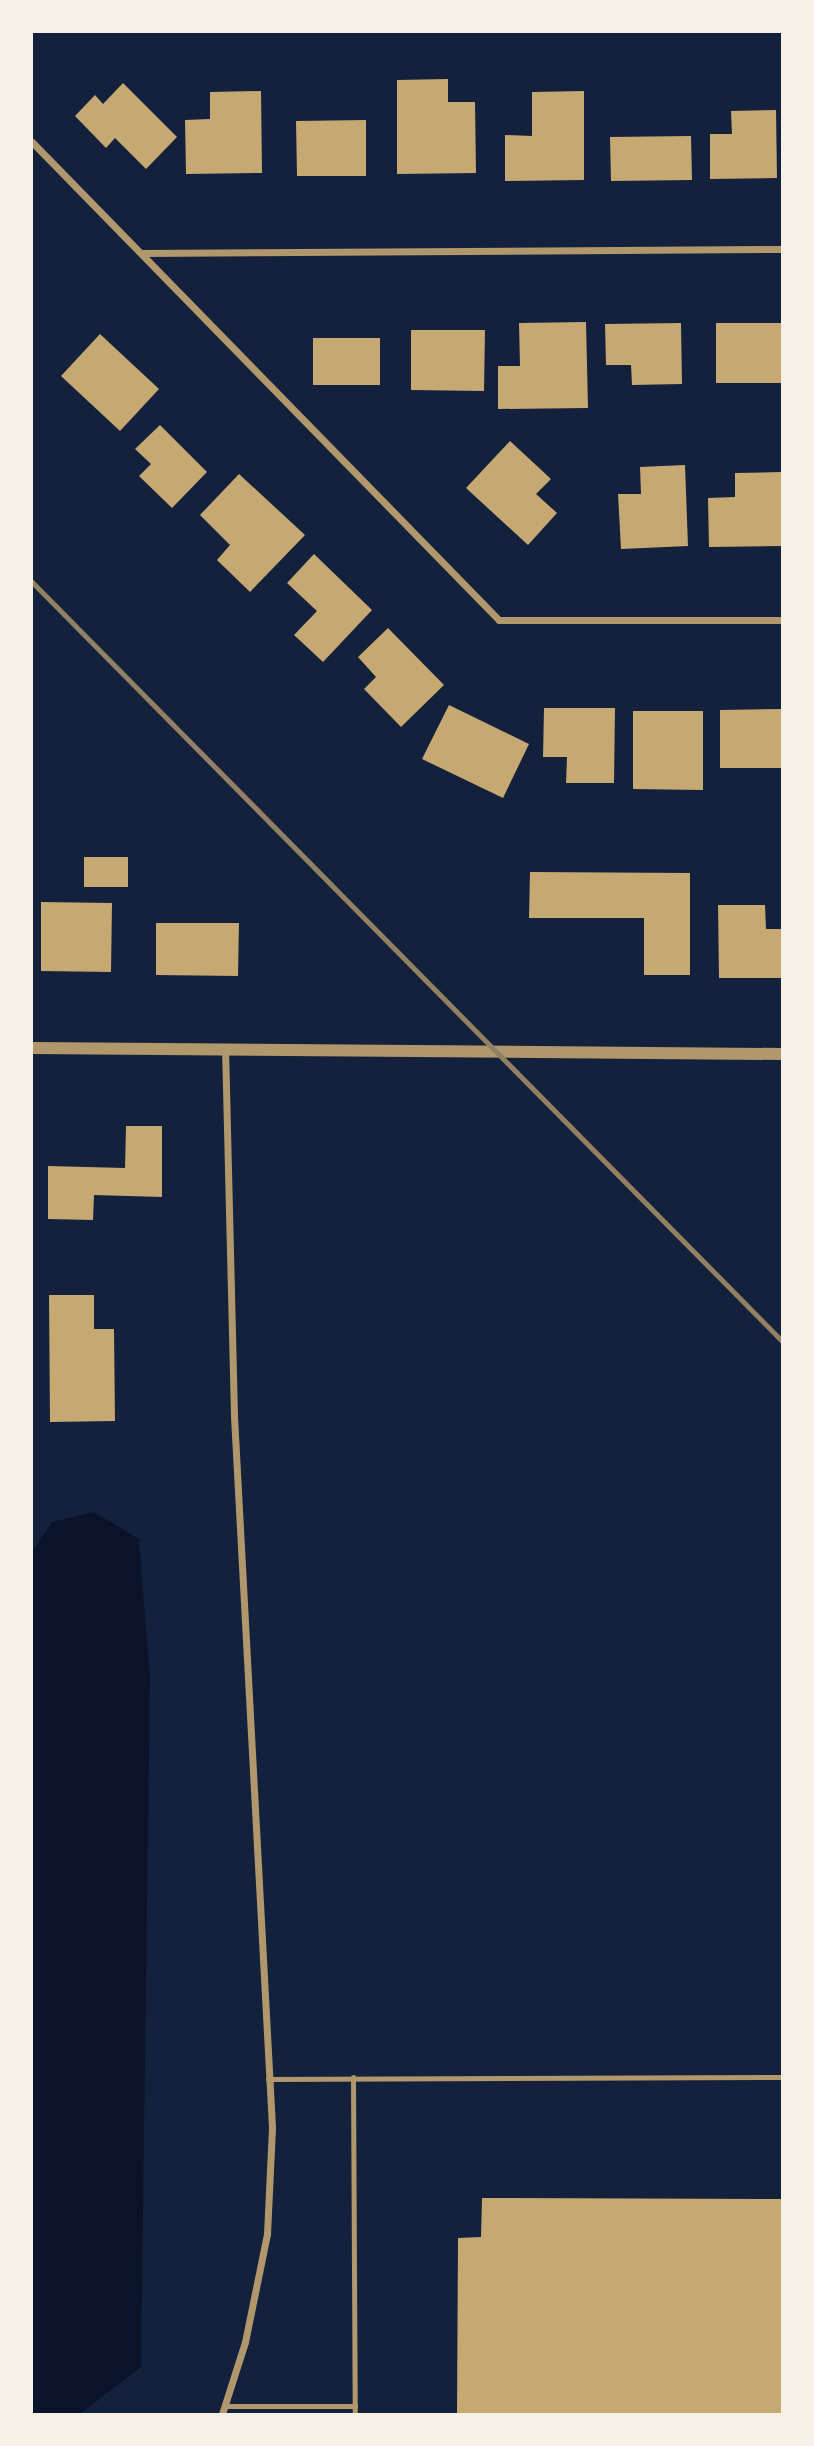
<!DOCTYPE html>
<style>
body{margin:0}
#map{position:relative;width:814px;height:2446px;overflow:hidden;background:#14213d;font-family:"Exo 2",sans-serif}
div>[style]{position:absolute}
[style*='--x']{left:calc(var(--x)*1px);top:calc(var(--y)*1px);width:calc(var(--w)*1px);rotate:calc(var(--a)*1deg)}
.water>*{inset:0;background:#0b132b}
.building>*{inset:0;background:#c6a872}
.service>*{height:5px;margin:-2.5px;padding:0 2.5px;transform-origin:2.5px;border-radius:2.5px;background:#b1986c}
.minor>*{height:7px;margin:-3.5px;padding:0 3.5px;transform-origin:3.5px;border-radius:3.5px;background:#b1986c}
.tertiary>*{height:12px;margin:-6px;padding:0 6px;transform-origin:6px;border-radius:6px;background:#b1986c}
.rail>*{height:5px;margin:-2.5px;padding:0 2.5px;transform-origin:2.5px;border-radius:2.5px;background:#918062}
span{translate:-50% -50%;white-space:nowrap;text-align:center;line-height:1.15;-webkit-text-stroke:7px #f6f1e7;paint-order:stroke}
.frame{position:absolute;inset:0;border:33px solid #f6f1e7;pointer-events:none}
</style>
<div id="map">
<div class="water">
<i style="clip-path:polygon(94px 1512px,139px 1539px,150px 1678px,141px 2367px,80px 2414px,32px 2414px,32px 1552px,52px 1522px)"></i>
</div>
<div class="building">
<i style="clip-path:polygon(448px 79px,448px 102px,475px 102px,476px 173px,397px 174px,397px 80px)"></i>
<i style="clip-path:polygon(123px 83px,177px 137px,146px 169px,115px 138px,106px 148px,75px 116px,95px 95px,103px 104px)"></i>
<i style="clip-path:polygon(261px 91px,262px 173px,186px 174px,185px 120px,210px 119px,210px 92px)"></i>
<i style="clip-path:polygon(584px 91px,584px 180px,505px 181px,505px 135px,532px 136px,532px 92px)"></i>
<i style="clip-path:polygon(776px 110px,777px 178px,710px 179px,710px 134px,732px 134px,731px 111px)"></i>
<i style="clip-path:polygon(366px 120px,366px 176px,297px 176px,296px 121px)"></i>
<i style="clip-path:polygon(691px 136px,692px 180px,611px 181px,610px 137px)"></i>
<i style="clip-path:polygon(586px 322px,588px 408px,498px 409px,498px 366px,520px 366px,519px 323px)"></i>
<i style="clip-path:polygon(681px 323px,682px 384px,632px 385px,631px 365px,606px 365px,605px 324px)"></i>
<i style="clip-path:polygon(716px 323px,782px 323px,782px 383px,716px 383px)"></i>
<i style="clip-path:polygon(411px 330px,485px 330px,484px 391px,411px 390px)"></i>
<i style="clip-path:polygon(100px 334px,159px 389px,120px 431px,61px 376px)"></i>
<i style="clip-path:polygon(313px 338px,380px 338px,380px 385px,313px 385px)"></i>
<i style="clip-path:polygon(160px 425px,207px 472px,172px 508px,139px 476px,151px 464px,135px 449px)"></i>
<i style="clip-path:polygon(510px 441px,551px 479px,536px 494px,557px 513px,528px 545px,466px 488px)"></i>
<i style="clip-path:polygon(685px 465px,688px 546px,621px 549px,618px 494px,641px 494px,640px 467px)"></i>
<i style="clip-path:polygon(782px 472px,782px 546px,709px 547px,708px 498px,735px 497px,735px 473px)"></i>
<i style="clip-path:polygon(239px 474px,305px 535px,250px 592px,217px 560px,230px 545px,200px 515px)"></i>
<i style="clip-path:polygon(314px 554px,372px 610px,323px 662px,294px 635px,317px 611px,287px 583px)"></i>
<i style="clip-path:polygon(388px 628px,444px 685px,401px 727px,364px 689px,376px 677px,358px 657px)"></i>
<i style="clip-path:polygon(449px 705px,529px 744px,503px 798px,422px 759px)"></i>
<i style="clip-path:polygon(544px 708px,615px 708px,614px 783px,566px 783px,567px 757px,543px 757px)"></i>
<i style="clip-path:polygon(782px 709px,782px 768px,720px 768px,720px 710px)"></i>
<i style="clip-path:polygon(633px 711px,703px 711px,703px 790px,633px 789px)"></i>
<i style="clip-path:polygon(84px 857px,128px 857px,128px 887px,84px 887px)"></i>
<i style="clip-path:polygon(530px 872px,690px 873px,690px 975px,644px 975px,644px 918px,529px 918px)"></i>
<i style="clip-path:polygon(41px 902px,112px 903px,111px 972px,41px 971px)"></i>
<i style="clip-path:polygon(718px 905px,765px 905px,766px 929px,782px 929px,782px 978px,719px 978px)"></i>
<i style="clip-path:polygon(156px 923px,239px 923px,238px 976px,156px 975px)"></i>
<i style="clip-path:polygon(126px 1126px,162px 1126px,162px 1197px,94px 1195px,93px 1220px,48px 1219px,48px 1166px,125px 1168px)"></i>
<i style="clip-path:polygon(49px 1295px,94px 1295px,94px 1329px,114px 1329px,115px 1421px,50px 1422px)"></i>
<i style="clip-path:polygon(482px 2198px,782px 2199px,782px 2414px,457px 2414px,458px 2238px,481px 2237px)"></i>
</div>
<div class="service">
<i style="--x:353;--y:2077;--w:337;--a:89.7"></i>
<i style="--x:268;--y:2079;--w:514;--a:-0.22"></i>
<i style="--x:226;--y:2406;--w:129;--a:0"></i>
</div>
<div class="minor">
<i style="--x:32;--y:142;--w:668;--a:45.67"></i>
<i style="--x:499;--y:620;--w:283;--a:0"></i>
<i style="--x:143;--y:253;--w:639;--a:-0.36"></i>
<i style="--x:222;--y:2414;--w:76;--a:-72.3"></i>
<i style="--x:245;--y:2342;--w:110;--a:-78.5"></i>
<i style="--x:267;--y:2234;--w:107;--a:-87.3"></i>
<i style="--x:272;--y:2127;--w:713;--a:-93.06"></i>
<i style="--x:234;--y:1415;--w:366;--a:-91.4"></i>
</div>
<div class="tertiary">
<i style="--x:32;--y:1048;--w:750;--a:0.46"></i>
</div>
<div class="rail">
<i style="--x:32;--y:582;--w:1067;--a:45.34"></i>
</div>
<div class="frame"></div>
</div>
